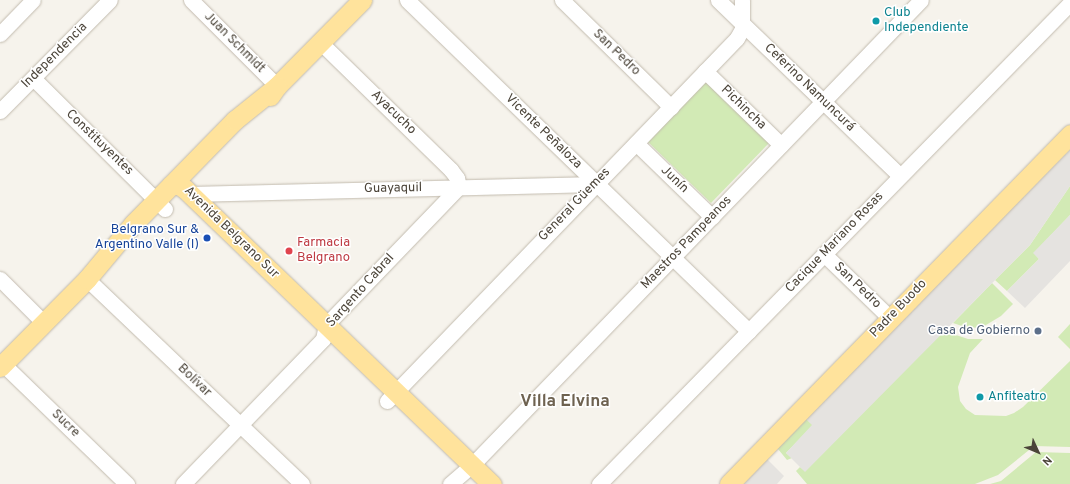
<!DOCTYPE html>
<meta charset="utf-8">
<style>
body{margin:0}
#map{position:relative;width:1070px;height:484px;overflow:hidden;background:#f6f3ec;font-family:Overpass,sans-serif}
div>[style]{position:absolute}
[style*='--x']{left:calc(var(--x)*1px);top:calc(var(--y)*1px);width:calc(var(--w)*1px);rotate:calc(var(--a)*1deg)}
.green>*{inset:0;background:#d2eab5}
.parking>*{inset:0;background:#e5e3e0}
.roads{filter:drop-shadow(0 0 1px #c2bbae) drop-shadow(0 0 1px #c2bbae)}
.minor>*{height:15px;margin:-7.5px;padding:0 7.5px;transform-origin:7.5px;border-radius:7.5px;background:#fff}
.major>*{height:19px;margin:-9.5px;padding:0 9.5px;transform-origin:9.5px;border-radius:9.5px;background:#ffe39c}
.dots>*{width:11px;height:11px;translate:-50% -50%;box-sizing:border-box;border:2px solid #fff;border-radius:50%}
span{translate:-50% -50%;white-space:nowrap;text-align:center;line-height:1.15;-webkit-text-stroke:3px #fff;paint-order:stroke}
.culture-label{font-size:13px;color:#0d838f}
.left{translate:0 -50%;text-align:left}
.street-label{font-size:13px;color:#4b4439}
.transit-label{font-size:13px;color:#164399}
.right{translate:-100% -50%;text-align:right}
.health-label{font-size:13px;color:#be3a42}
.service-label{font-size:13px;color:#4e5e75}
.district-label{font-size:17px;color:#6e6250;font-weight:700}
.north{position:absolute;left:1018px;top:432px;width:40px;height:40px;-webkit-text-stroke:3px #fff;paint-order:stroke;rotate:134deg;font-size:11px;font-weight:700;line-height:16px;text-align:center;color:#4b4439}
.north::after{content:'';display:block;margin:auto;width:14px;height:18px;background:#4b4439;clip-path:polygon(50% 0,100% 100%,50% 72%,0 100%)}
</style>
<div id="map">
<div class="green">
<i style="clip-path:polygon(704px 80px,769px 143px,711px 203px,646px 140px)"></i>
<i style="clip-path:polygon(1070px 186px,1070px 215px,1034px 253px,1039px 259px,1007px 291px,995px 280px,1030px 245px)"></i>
<i style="clip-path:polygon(992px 283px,1013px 304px,1001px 316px,981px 328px,965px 327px,953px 323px)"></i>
<i style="clip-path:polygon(1070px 324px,1070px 349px,1058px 337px)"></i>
<i style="clip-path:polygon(944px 331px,968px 339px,983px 339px,970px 353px,958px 387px,960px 401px,966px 409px,975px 415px,1006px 416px,1014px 413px,1023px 407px,1070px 361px,1070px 447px,1034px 446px,998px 475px,975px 484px,807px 484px,796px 471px,800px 467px,805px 471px)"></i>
<i style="clip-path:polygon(805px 418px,813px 425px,786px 453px,792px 458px,787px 460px,778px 449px,778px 445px)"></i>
<i style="clip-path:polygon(1036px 452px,1070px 453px,1070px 484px,990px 484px,1001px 481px)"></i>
</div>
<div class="parking">
<i style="clip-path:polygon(1070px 150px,1070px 186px,1030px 245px,805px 472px,786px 453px,812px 425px,805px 418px)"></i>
<i style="clip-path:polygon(1070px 215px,1070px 261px,1025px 308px,1007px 291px,1039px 259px,1033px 253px)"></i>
<i style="clip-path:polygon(766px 458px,784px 476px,777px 484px,739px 484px)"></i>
</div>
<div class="roads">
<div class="minor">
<i style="--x:191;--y:0;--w:122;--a:45"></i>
<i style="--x:407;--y:0;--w:476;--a:44.1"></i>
<i style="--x:562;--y:0;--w:153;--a:44.5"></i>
<i style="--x:718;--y:0;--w:253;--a:44"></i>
<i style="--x:0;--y:34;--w:47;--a:-45.9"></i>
<i style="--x:320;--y:42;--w:183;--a:44.3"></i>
<i style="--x:451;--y:170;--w:10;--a:53"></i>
<i style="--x:457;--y:178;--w:9;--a:77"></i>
<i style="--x:705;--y:71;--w:106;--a:44.2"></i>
<i style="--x:33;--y:78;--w:186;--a:44.8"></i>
<i style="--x:0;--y:111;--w:156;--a:-45.3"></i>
<i style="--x:636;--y:143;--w:106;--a:44.2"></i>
<i style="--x:190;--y:194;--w:407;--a:-1.4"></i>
<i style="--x:824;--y:254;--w:92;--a:44.1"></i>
<i style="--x:0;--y:279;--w:62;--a:45"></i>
<i style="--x:87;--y:279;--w:297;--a:43.6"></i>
<i style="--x:3;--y:364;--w:173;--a:44.1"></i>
<i style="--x:387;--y:401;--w:504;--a:-46.04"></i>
<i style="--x:737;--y:38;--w:10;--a:-61"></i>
<i style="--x:742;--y:29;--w:29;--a:-90"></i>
<i style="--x:183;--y:484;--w:202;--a:-46"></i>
<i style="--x:323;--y:339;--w:14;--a:-78"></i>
<i style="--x:326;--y:325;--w:192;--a:-46.1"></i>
<i style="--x:450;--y:484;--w:29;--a:-41"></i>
<i style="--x:472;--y:465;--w:646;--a:-46"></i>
<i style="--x:599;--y:484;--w:673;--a:-45.6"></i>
</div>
<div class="major">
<i style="--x:270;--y:96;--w:12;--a:-55"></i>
<i style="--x:277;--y:86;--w:121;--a:-45.3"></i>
<i style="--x:171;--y:185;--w:8;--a:0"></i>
<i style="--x:179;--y:185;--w:7;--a:34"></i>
<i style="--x:185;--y:189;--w:426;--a:43.9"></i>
<i style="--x:0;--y:367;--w:124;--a:-45.3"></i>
<i style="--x:87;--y:279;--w:72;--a:-50.1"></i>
<i style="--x:133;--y:224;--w:146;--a:-45.6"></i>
<i style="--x:235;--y:120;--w:54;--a:-39"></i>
<i style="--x:729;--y:484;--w:489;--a:-45.7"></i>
</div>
</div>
<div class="dots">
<i style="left:876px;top:21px;background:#0f9aa8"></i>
<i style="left:207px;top:238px;background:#1a4fb4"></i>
<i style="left:289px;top:251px;background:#e0444e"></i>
<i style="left:1038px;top:331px;background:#5c6f8a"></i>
<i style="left:980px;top:397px;background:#0f9aa8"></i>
</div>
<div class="culture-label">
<span class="left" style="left:884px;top:21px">Club<br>Independiente</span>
<span class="left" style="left:988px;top:397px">Anfiteatro</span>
</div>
<div class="street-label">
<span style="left:234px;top:43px;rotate:45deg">Juan Schmidt</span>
<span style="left:616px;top:53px;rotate:44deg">San Pedro</span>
<span style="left:55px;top:56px;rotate:-45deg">Independencia</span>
<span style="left:809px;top:88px;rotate:44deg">Ceferino Namuncurá</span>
<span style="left:743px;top:108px;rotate:44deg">Pichincha</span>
<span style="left:393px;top:113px;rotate:44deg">Ayacucho</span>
<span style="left:543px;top:132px;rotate:44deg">Vicente Peñaloza</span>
<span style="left:99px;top:143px;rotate:44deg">Constituyentes</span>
<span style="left:674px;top:180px;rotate:44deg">Junín</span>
<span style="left:393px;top:189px;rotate:-1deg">Guayaquil</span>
<span style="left:575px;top:205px;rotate:-46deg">General Güemes</span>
<span style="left:231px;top:233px;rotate:44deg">Avenida Belgrano Sur</span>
<span style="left:687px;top:243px;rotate:-46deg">Maestros Pampeanos</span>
<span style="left:835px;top:243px;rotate:-46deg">Cacique Mariano Rosas</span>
<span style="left:857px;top:286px;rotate:44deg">San Pedro</span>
<span style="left:361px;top:291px;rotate:-48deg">Sargento Cabral</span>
<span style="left:899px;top:309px;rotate:-46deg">Padre Buodo</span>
<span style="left:194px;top:381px;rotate:44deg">Bolívar</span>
<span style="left:65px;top:424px;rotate:44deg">Sucre</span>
</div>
<div class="transit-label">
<span class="right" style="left:199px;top:238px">Belgrano Sur &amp;<br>Argentino Valle (I)</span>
</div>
<div class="health-label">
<span class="left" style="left:297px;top:251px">Farmacia<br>Belgrano</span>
</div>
<div class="service-label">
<span class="right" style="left:1030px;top:331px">Casa de Gobierno</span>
</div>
<div class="district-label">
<span style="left:565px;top:403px">Villa Elvina</span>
</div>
<div class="north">N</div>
</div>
